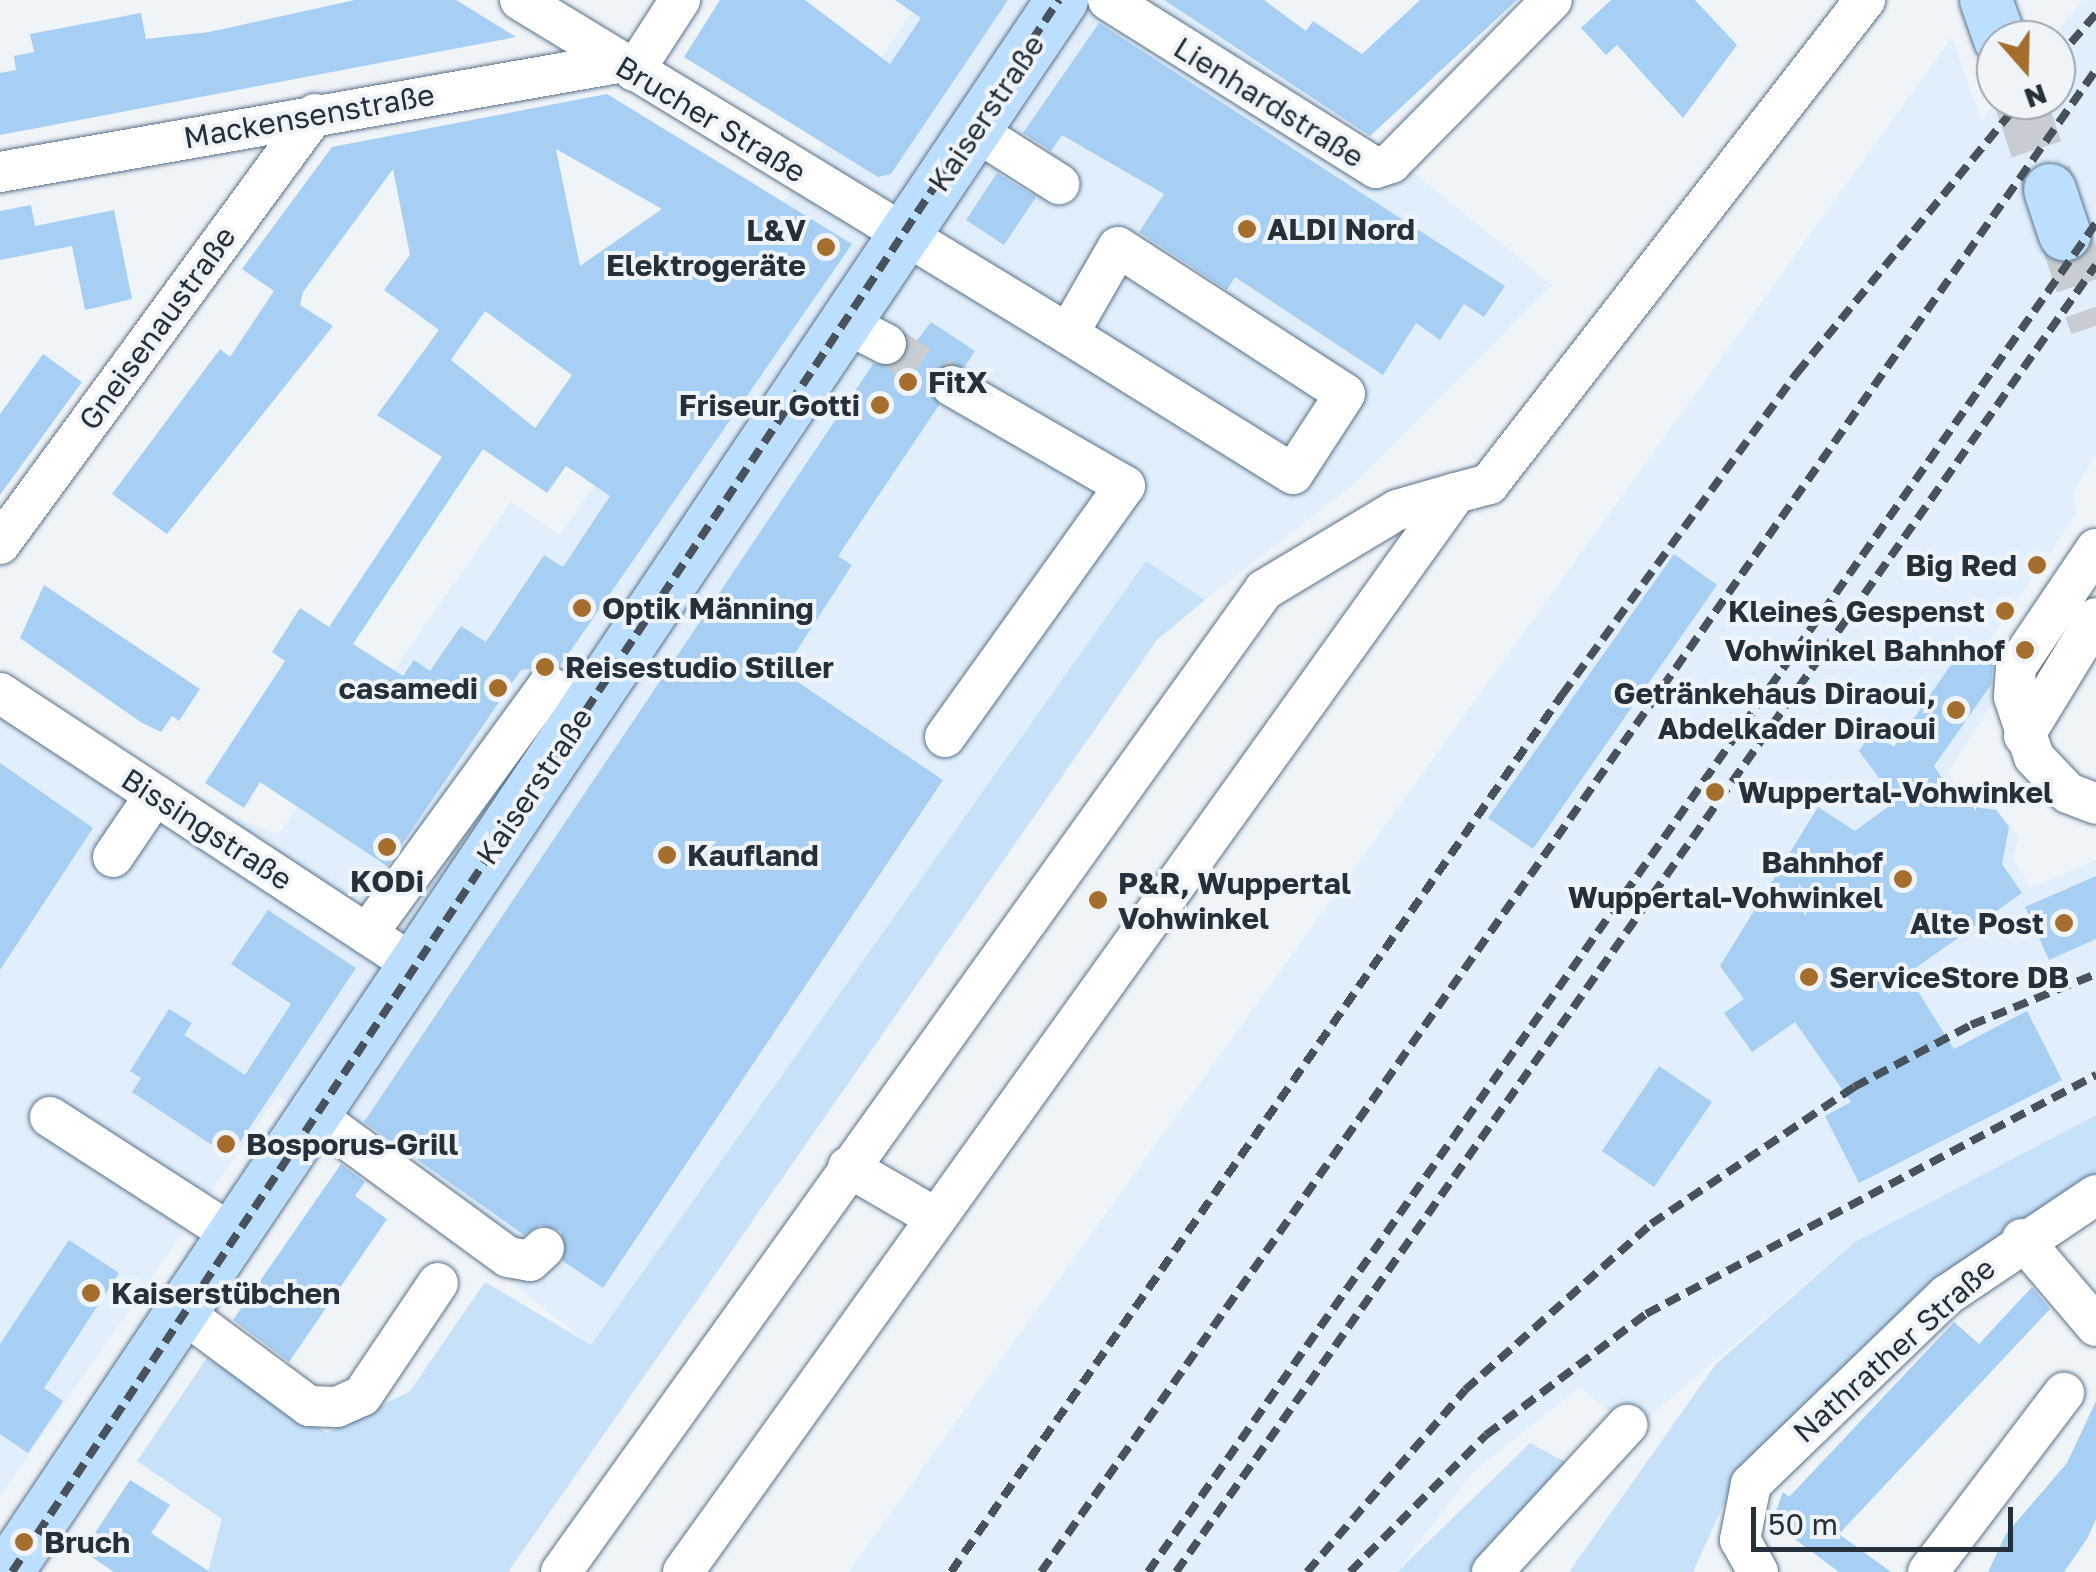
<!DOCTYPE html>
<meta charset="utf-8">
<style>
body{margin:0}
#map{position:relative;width:2096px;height:1572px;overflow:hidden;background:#eff4f9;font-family:"Golos Text",sans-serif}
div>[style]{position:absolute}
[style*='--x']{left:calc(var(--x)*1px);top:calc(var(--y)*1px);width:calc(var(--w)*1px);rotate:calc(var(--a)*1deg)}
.built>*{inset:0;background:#e1eefb}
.green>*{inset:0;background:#c7e1f9}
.building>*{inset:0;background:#a7cff3}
.minor-tunnel>*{height:40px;margin-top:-20px;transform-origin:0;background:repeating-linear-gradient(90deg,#c7cdd3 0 40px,transparent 0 60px)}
.major-tunnel>*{height:52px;margin-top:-26px;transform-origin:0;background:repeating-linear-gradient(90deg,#c7cdd3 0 52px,transparent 0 78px)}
.roads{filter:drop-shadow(0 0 2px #597288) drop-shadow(0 0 2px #597288)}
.minor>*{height:40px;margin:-20px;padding:0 20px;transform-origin:20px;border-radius:20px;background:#fff}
.major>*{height:52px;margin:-26px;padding:0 26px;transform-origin:26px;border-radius:26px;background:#bcdfff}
.rail>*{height:8px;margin-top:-4px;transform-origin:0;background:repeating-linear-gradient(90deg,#48525c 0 15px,transparent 0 23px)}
.dots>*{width:28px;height:28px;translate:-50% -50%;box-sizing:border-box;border:5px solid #eff4f9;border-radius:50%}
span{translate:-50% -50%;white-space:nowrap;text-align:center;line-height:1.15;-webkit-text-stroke:8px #eff4f9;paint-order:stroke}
.street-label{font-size:30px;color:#25303a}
.poi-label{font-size:30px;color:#25303a;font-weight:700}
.left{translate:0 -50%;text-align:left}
.right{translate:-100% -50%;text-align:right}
.north{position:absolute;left:1976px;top:20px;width:100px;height:100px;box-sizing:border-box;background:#eff4f9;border:2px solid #9ea6ad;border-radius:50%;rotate:160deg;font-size:28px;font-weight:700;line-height:40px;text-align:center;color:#25303a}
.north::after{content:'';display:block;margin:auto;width:35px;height:45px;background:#a66e2c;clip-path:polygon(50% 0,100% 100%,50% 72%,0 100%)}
.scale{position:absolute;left:1751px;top:1507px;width:262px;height:45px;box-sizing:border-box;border:5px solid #25303a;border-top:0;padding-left:12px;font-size:30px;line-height:35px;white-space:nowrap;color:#25303a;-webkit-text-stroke:8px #eff4f9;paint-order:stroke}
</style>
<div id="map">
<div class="built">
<i style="clip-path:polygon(920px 0,1206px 0,1195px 21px,1370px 137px,1552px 285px,1353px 485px,1205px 600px,1146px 562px,591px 1346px,278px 1095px,0 1497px,0 717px,278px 835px,511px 502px,560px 535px)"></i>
<i style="clip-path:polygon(2083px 0,2096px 0,2096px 455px,2072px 495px,2078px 512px,1981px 653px,2011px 674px,1947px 774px,1964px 793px,1988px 796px,2018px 837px,2014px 858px,2030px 888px,2096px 860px,2096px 1115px,1855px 1242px,1632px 1431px,1580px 1387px,1472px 1473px,1397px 1572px,848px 1572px,1952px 37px,1981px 120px,1999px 100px,2056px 100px,2050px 40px)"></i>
</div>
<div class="green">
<i style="clip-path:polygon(1146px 561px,1205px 600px,1157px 640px,508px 1572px,208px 1572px,222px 1519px,137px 1461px,207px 1358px,327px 1433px,410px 1391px,485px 1282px,591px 1345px)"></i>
<i style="clip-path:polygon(2096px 1115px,2096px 1179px,2006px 1229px,1810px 1404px,1730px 1490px,1693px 1572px,1569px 1572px,1716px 1364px,1855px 1242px)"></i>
<i style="clip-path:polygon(1530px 1443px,1569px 1464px,1471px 1572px,1397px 1572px)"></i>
</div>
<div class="building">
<i style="clip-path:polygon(355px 0,456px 0,516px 37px,0 135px,0 73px,16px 70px,14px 56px,34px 52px,30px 34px,141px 13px,146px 39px,209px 32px)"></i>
<i style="clip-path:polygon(720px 0,805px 0,890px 64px,921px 18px,895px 0,1008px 0,891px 174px,878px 177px,684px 57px)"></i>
<i style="clip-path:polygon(1164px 0,1264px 0,1306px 31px,1313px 21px,1362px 54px,1420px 0,1517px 0,1370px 136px)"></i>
<i style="clip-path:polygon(1611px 0,1695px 0,1737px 45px,1683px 118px,1617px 45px,1606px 55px,1581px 28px)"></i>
<i style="clip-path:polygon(1099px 23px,1505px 286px,1484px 317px,1464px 304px,1440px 340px,1416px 323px,1383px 375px,1235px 277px,1227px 290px,1139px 232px,1164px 194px,1062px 135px,1051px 151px,1023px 133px)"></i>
<i style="clip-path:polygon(evenodd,607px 94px,852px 244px,560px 666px,521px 670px,387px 866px,260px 782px,244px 808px,205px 783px,285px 661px,272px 652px,300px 608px,329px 627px,442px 457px,377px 415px,439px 330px,384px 290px,410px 255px,393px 169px,303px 292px,300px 305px,333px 326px,167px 534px,112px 494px,220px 349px,230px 357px,274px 291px,242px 269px,332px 147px,607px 94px,556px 149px,662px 209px,580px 266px,556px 149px,607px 94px,485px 311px,572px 375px,535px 428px,451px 360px,485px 311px,607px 94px,483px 449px,547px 493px,566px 466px,610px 496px,563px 567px,544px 555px,486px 642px,461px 626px,430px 671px,414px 660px,403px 676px,353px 644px,483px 449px)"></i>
<i style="clip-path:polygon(997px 173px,1036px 197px,1004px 245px,966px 220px)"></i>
<i style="clip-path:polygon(31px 205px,35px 226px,114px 210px,132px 299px,85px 310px,72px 246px,0 260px,0 211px)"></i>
<i style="clip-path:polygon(931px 322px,975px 351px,965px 366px,932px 373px,939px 405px,838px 556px,852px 565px,783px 672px,943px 780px,603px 1288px,563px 1261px,561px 1231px,540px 1225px,524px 1235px,364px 1122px,873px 364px,900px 363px)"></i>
<i style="clip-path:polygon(43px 354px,82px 382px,0 495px,0 414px)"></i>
<i style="clip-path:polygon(1674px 554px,1717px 585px,1533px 849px,1488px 818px)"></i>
<i style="clip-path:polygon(44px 585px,200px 689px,179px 721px,172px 716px,161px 732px,142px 723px,20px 638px)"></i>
<i style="clip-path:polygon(1966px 643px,1993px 662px,1991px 685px,1934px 766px,1960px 805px,1996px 810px,2009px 827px,2002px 864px,2022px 893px,1907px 974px,1954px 1049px,2027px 1011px,2062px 1080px,1859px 1183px,1825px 1116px,1851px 1102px,1795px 1022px,1752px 1052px,1724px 1013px,1744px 999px,1720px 966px,1818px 807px,1855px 831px,1896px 801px,1859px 751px,1872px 732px,1894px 747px)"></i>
<i style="clip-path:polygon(0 763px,93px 828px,0 970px)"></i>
<i style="clip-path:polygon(2096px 876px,2096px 939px,2049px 960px,2025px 907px)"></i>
<i style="clip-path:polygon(268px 910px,356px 968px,230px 1157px,132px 1092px,141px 1078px,130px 1071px,169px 1009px,192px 1023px,184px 1035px,245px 1075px,291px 1004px,231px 964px)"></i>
<i style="clip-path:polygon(1659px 1066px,1712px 1102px,1654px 1187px,1602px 1151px)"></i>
<i style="clip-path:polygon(341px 1164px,365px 1182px,355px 1196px,387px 1219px,289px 1362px,233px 1320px)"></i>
<i style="clip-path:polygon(69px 1240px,119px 1273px,44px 1388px,63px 1401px,28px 1453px,0 1434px,0 1344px)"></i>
<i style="clip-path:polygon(2032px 1287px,2050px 1309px,1839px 1534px,1891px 1572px,1839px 1572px,1772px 1522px,1783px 1492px,1789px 1497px,1954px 1322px,1979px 1344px)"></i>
<i style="clip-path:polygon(2096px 1401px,2096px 1519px,2087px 1539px,2064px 1572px,1988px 1572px,2006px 1534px,2067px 1463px)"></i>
<i style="clip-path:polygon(130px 1480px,170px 1505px,151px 1533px,210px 1572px,114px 1572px,83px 1551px)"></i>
</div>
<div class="minor-tunnel">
<i style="--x:886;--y:344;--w:78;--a:32.5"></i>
</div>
<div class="major-tunnel">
<i style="--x:2020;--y:100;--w:95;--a:71.6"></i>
<i style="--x:2065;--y:235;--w:96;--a:71.2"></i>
</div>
<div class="roads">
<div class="minor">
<i style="--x:520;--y:0;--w:642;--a:31.36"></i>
<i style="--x:1068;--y:334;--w:100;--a:-60.1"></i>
<i style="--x:1118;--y:247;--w:270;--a:32.9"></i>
<i style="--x:1345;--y:394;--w:95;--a:123"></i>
<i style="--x:1293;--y:474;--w:265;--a:-148.1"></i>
<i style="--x:1108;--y:0;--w:316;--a:32.1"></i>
<i style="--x:1376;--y:168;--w:16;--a:-18"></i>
<i style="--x:1391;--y:163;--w:229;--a:-45.4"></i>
<i style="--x:634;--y:71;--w:85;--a:-57.1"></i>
<i style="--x:974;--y:130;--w:101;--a:32.4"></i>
<i style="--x:0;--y:172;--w:628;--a:-10"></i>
<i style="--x:845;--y:323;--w:46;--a:27.1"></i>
<i style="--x:0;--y:544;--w:533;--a:-53.78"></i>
<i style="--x:2096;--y:549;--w:143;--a:124.1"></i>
<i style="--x:2016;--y:667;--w:30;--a:94"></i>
<i style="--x:2014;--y:697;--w:63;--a:71.6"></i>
<i style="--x:2034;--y:757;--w:50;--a:46.6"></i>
<i style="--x:2068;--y:793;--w:30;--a:21"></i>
<i style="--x:0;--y:693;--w:495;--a:33.3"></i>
<i style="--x:2024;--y:736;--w:138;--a:-58.6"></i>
<i style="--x:945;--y:737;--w:309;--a:-54.4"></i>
<i style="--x:1125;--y:486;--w:200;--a:-150"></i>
<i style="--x:113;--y:857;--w:75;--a:-55.9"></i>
<i style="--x:367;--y:934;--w:307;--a:-53.9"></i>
<i style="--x:548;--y:686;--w:44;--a:28.3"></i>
<i style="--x:314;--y:1115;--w:240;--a:36.2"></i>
<i style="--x:508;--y:1257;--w:22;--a:10"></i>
<i style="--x:530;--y:1261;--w:19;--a:-43"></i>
<i style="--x:50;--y:1117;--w:218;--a:32.8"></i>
<i style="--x:848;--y:1167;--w:102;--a:30.1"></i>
<i style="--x:2022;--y:1239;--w:114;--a:49.6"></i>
<i style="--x:182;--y:1312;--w:158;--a:36.5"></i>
<i style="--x:309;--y:1406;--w:28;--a:2"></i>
<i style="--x:337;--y:1407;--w:27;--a:-24"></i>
<i style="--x:362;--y:1396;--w:136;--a:-56.1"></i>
<i style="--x:561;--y:1572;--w:1208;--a:-54.4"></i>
<i style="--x:1264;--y:590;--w:155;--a:-31"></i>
<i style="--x:1397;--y:510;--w:61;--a:-16.1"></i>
<i style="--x:683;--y:1572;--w:1327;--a:-54.38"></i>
<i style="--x:1456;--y:493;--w:34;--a:-15"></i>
<i style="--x:1489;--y:484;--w:613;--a:-52.16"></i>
<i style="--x:1492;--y:1572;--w:200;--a:-47.4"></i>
<i style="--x:1758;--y:1572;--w:37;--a:-119"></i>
<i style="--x:1740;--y:1540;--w:57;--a:-78.9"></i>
<i style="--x:1751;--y:1484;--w:272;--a:-44"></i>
<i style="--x:1947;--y:1295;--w:179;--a:-33.9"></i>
<i style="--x:1928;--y:1572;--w:225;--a:-52.8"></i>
</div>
<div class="major">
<i style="--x:1986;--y:0;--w:42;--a:70.7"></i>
<i style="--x:2050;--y:190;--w:47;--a:71.6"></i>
<i style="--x:7;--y:1572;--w:1893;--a:-56.13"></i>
</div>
</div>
<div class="rail">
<i style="--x:2056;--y:60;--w:61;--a:-49"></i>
<i style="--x:12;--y:1572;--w:1889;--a:-56.34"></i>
<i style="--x:951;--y:1572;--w:1069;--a:-55.14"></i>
<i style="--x:1562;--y:695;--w:399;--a:-53.9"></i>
<i style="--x:1797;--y:373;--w:353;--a:-50.6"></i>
<i style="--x:1041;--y:1572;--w:1835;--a:-54.92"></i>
<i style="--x:1148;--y:1572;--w:1649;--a:-54.9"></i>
<i style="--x:1176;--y:1572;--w:1598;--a:-54.86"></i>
<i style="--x:1307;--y:1572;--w:241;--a:-49"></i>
<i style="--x:1465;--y:1390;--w:249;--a:-41.7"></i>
<i style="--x:1651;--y:1224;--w:245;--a:-34"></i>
<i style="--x:1854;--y:1087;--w:132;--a:-27.9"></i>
<i style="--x:1971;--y:1025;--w:135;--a:-22.2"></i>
<i style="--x:1350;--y:1572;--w:193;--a:-45.2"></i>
<i style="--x:1486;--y:1435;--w:201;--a:-37.1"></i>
<i style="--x:1646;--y:1314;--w:510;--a:-27.97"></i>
</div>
<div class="dots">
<i style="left:1247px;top:229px;background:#a66e2c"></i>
<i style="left:826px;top:247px;background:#a66e2c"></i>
<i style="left:908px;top:382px;background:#a66e2c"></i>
<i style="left:880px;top:405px;background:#a66e2c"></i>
<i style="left:2037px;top:565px;background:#a66e2c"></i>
<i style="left:582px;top:608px;background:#a66e2c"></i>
<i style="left:2005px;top:611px;background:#a66e2c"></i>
<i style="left:2025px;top:650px;background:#a66e2c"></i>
<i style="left:545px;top:667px;background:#a66e2c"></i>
<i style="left:498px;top:688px;background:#a66e2c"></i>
<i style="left:1956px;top:710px;background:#a66e2c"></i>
<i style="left:1715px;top:792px;background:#a66e2c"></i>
<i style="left:387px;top:847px;background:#a66e2c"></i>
<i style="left:667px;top:855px;background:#a66e2c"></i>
<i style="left:1903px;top:879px;background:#a66e2c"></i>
<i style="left:1098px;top:900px;background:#a66e2c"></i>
<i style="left:2064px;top:923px;background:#a66e2c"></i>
<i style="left:1809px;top:977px;background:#a66e2c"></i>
<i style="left:226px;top:1144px;background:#a66e2c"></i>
<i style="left:91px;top:1293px;background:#a66e2c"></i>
<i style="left:24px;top:1542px;background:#a66e2c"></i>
</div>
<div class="street-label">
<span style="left:1269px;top:102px;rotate:32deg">Lienhardstraße</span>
<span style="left:986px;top:113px;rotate:-56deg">Kaiserstraße</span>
<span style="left:309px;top:116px;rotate:-10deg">Mackensenstraße</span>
<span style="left:711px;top:119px;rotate:31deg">Brucher Straße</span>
<span style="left:157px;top:328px;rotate:-54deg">Gneisenaustraße</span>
<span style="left:534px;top:786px;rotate:-56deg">Kaiserstraße</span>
<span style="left:207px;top:829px;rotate:33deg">Bissingstraße</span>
<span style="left:1894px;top:1350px;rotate:-42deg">Nathrather Straße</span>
</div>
<div class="poi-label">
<span class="left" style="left:1267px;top:229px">ALDI Nord</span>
<span class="right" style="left:806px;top:247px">L&amp;V<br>Elektrogeräte</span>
<span class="left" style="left:928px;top:382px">FitX</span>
<span class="right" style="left:860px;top:405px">Friseur Gotti</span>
<span class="right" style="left:2017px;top:565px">Big Red</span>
<span class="left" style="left:602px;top:608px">Optik Männing</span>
<span class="right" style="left:1985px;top:611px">Kleines Gespenst</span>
<span class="right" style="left:2005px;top:650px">Vohwinkel Bahnhof</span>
<span class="left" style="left:565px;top:667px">Reisestudio Stiller</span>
<span class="right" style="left:478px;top:688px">casamedi</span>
<span class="right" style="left:1936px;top:710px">Getränkehaus Diraoui,<br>Abdelkader Diraoui</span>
<span class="left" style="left:1738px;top:792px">Wuppertal-Vohwinkel</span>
<span class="left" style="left:687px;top:855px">Kaufland</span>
<span class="right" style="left:1883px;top:879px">Bahnhof<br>Wuppertal-Vohwinkel</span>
<span style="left:387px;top:881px">KODi</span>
<span class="left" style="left:1118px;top:900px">P&amp;R, Wuppertal<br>Vohwinkel</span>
<span class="right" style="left:2044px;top:923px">Alte Post</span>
<span class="left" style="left:1829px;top:977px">ServiceStore DB</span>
<span class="left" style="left:246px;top:1144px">Bosporus-Grill</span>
<span class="left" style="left:111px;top:1293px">Kaiserstübchen</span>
<span class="left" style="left:44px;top:1542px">Bruch</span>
</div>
<div class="north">N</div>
<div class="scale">50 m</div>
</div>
